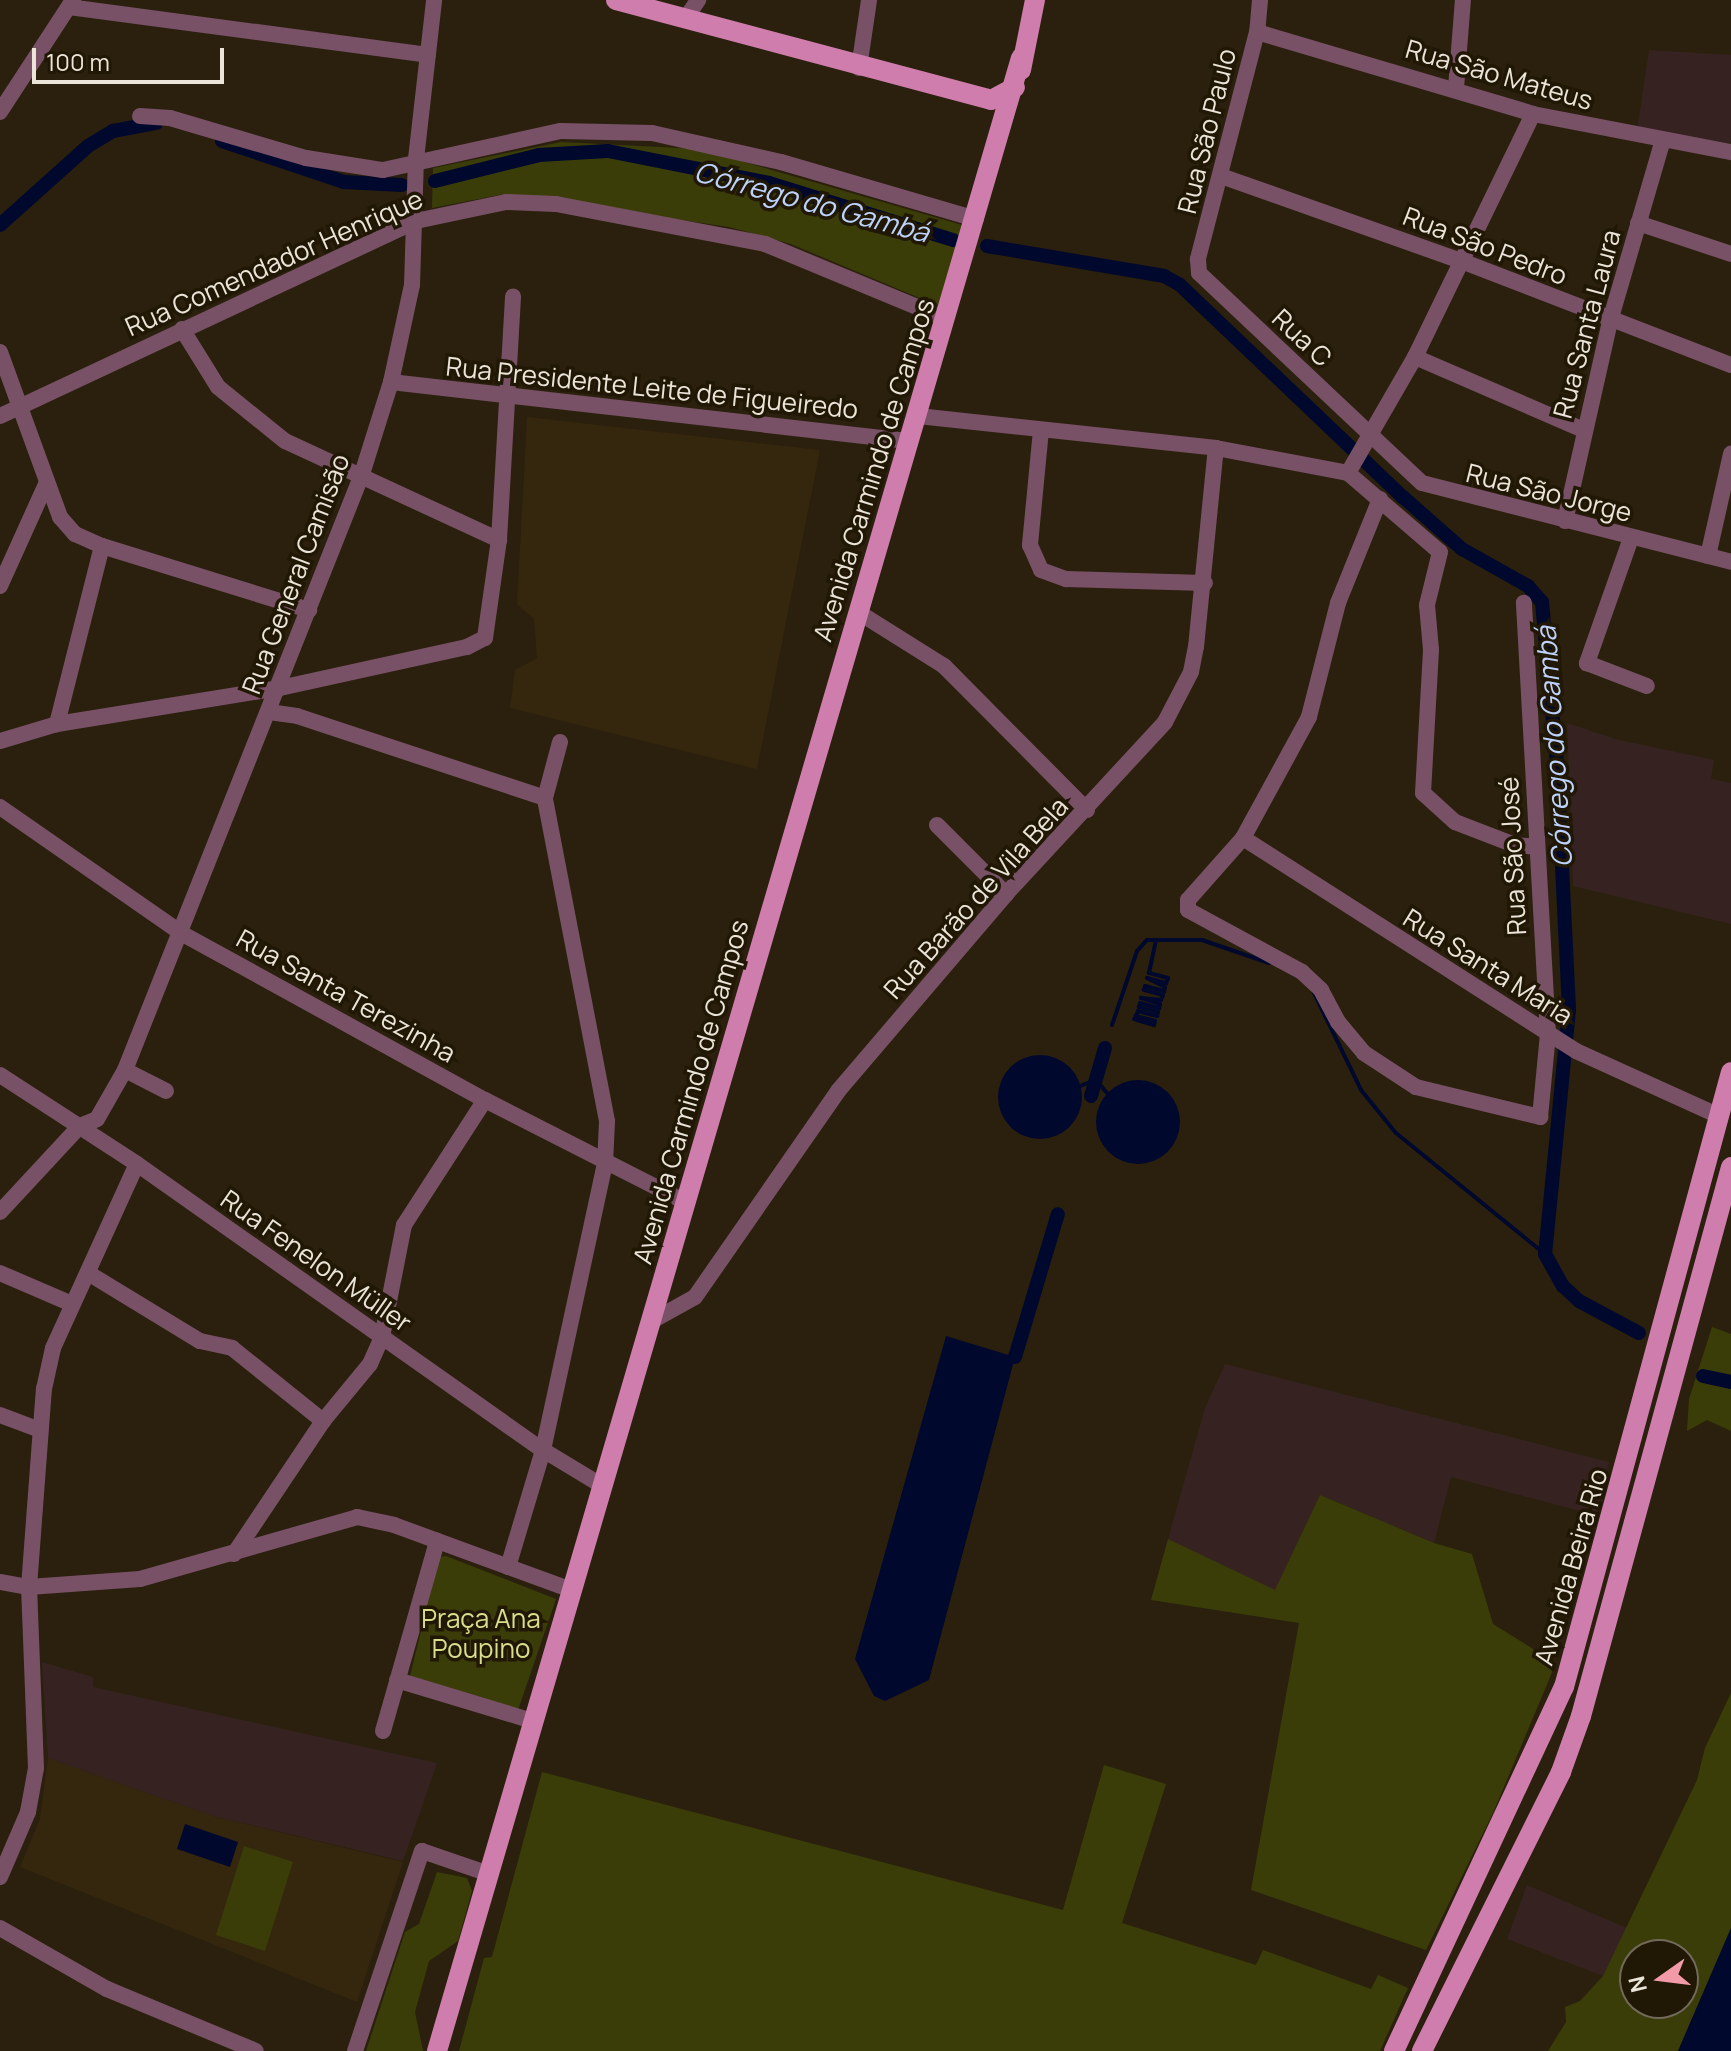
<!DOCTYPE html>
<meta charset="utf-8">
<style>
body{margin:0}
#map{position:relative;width:1731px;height:2051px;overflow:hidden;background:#2a200d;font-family:Manrope,sans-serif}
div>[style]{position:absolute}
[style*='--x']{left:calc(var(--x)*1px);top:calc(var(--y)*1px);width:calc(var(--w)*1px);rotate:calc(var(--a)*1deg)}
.built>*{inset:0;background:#35270d}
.industrial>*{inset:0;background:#362321}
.green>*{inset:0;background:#3b3d08}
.water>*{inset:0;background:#01082d}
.round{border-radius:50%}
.stream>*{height:4px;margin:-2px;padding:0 2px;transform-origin:2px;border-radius:2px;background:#01082d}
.canal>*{height:14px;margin:-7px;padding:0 7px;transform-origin:7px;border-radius:7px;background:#01082d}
.minor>*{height:16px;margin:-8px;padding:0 8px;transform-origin:8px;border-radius:8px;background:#785166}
.major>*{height:20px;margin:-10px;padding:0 10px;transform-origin:10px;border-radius:10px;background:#cf7dac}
span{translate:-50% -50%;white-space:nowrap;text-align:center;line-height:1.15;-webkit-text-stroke:7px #201704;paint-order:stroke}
.street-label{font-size:26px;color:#ebe5d9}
.park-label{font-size:26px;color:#d8de8b}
.water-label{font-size:28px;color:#bdd3fd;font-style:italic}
.north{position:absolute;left:1619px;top:1939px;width:80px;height:80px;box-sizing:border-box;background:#201704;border:2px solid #716959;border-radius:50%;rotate:256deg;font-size:22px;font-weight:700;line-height:32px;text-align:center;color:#ebe5d9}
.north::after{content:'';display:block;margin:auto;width:28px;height:36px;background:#f39aa9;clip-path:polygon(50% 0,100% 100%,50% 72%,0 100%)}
.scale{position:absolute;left:32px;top:48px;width:192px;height:36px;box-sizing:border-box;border:4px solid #ebe5d9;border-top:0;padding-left:10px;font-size:24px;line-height:28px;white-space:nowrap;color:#ebe5d9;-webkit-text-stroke:6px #201704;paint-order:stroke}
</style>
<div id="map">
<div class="built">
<i style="clip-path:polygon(527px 417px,820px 450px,757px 769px,510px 708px,515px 670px,537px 658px,534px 619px,517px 604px)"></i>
<i style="clip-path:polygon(48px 1758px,213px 1816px,403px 1862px,357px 2002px,20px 1867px,40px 1819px)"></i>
</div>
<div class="industrial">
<i style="clip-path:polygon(1649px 50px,1731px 55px,1731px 143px,1637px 131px)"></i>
<i style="clip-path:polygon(1567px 723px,1615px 739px,1714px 760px,1711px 779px,1731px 783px,1731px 924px,1573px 886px)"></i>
<i style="clip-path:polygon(1225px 1364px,1609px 1462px,1596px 1515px,1451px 1477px,1434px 1543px,1320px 1495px,1275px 1591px,1168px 1539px,1205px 1408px)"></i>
<i style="clip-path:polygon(42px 1662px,93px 1677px,93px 1687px,437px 1763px,403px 1861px,213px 1816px,48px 1758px)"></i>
<i style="clip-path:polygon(1527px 1885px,1627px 1928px,1603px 1976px,1507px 1939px)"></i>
</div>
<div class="green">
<i style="clip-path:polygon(561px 142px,699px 149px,969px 227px,941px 307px,791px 244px,729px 227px,504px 194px,432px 208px,433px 168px)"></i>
<i style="clip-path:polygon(1712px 1327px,1731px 1334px,1731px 1431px,1707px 1420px,1687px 1431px,1689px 1399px)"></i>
<i style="clip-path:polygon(1320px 1495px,1434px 1543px,1472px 1554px,1493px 1624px,1556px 1663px,1493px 1813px,1426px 1950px,1251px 1890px,1299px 1623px,1151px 1600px,1168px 1539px,1275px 1590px)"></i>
<i style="clip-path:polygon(446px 1556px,556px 1599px,518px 1710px,410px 1676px,439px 1557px)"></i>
<i style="clip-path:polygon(evenodd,1731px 1693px,1731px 1928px,1678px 2051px,1548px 2051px,1566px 2022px,1565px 2007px,1580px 2001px,1603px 1976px,1697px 1780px,1705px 1748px,1731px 1693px,1635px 1955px,1683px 1955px,1683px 2003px,1635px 2003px,1635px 1955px)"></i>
<i style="clip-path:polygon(1104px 1765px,1166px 1784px,1122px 1923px,1256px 1965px,1263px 1950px,1371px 1989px,1378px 1975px,1408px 1988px,1380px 2051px,459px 2051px,484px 1958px,492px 1957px,542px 1772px,1063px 1910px)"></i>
<i style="clip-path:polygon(244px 1846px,293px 1862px,265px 1951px,216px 1935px)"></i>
<i style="clip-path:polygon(437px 1872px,467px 1878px,472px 1891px,458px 1941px,429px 1961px,415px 2012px,423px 2051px,366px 2051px,405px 1932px,419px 1924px)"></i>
</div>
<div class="water">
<i class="round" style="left:998px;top:1055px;width:84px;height:84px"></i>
<i class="round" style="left:1096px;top:1080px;width:84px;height:84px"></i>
<i style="clip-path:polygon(946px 1336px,1015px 1357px,929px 1680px,885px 1701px,874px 1696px,855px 1659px)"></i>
<i style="clip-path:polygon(185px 1824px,238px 1842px,230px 1867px,177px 1849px)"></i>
<i style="clip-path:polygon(1731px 1928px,1731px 2051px,1678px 2051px)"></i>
</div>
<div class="stream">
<i style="--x:1313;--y:991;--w:110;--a:64.1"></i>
<i style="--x:1361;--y:1090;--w:55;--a:50.9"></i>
<i style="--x:1396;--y:1133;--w:192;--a:39.1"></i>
<i style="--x:1134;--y:1019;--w:21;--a:17"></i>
<i style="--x:1154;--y:1025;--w:4;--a:-76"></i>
<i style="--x:1155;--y:1021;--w:20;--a:-165"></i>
<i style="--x:1136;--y:1016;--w:5;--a:-68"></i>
<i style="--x:1138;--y:1011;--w:20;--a:15"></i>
<i style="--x:1157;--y:1016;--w:4;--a:-76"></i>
<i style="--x:1158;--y:1012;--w:20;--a:-165"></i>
<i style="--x:1139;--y:1007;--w:4;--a:-76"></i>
<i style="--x:1140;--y:1003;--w:20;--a:15"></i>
<i style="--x:1159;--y:1008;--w:4;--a:-76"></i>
<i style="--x:1160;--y:1004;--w:20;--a:-162"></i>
<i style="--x:1141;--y:998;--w:20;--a:6"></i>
<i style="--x:1161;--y:1000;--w:5;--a:-68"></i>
<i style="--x:1163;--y:995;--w:20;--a:-165"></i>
<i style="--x:1144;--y:990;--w:4;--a:-76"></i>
<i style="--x:1145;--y:986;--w:20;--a:15"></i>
<i style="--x:1164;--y:991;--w:4;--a:-76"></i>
<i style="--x:1165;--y:987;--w:20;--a:-153"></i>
<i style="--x:1147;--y:978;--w:20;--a:15"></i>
<i style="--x:1166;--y:983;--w:5;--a:-68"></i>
<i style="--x:1168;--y:978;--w:20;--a:-165"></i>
<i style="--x:1149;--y:973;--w:34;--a:-78"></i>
<i style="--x:1112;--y:1025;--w:78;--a:-71.3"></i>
<i style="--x:1137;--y:951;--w:15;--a:-48"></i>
<i style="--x:1147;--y:940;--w:55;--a:0"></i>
<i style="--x:1202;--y:940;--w:71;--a:18.9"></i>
<i style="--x:1080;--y:1086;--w:17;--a:-21"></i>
<i style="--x:1096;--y:1080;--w:17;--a:50"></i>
</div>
<div class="canal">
<i style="--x:222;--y:141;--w:129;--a:18.6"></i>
<i style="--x:344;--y:182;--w:58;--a:3"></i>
<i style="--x:435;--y:181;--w:107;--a:-14"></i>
<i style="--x:539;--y:155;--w:69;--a:-3.3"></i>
<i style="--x:608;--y:151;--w:164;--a:11.2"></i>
<i style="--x:769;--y:183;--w:193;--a:17.2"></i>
<i style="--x:0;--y:225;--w:118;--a:-41.9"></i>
<i style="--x:88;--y:146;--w:29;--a:-31"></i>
<i style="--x:113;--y:131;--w:44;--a:-10.5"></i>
<i style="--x:987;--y:246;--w:180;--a:9.6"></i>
<i style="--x:1164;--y:276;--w:18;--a:29"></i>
<i style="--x:1180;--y:285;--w:308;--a:43.6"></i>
<i style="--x:1403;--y:497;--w:79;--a:41.4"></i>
<i style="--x:1462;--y:549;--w:76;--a:29.3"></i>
<i style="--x:1528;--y:586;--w:21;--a:49"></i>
<i style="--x:1542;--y:602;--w:163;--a:84.7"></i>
<i style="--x:1557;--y:764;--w:246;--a:87.2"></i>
<i style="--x:1569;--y:1010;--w:245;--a:95.6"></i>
<i style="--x:1545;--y:1254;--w:37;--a:61"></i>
<i style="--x:1563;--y:1286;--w:22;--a:43"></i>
<i style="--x:1579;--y:1301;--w:68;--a:28.1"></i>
<i style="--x:1091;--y:1096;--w:50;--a:-73.7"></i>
<i style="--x:1015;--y:1357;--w:149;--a:-73.3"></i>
<i style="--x:1703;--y:1376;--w:29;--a:12"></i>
</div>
<div class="minor">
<i style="--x:1260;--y:0;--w:32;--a:95"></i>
<i style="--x:1257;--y:32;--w:235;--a:104.6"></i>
<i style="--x:1198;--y:259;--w:14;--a:86"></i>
<i style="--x:1199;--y:273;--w:306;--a:43.3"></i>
<i style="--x:1422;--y:483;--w:319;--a:14.3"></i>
<i style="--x:69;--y:7;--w:362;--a:7.6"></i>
<i style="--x:686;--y:18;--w:22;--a:-56"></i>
<i style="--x:1257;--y:32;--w:288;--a:16.5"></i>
<i style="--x:1533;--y:114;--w:202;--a:10.9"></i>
<i style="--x:859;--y:68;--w:69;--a:-81.6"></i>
<i style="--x:1456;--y:88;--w:88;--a:-85.5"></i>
<i style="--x:0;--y:112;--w:134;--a:-56.9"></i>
<i style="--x:140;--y:116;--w:30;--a:4"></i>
<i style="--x:170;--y:118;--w:142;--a:16.4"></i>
<i style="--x:306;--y:158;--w:78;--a:8.9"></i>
<i style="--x:383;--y:170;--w:182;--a:-12.4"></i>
<i style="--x:561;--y:131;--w:91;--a:1.3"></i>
<i style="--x:652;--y:133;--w:132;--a:12.7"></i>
<i style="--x:781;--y:162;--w:203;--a:16.3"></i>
<i style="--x:1221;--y:176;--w:258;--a:19.5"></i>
<i style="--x:1464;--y:262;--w:286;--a:21.1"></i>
<i style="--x:1638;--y:223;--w:98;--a:18.4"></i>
<i style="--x:182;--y:329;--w:68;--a:58.2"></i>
<i style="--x:218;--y:387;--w:86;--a:38.9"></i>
<i style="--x:285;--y:441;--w:236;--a:24.8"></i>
<i style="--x:0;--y:352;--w:176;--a:70"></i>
<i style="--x:60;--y:517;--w:23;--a:49"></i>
<i style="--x:75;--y:534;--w:30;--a:24"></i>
<i style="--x:102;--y:546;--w:184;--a:104.2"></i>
<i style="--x:1415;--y:357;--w:184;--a:23.4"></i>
<i style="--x:391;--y:382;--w:520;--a:6.51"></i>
<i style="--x:0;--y:416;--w:459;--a:-25.1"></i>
<i style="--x:416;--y:221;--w:92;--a:-11.9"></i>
<i style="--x:506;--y:202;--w:50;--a:2.3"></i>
<i style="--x:556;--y:204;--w:213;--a:10.8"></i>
<i style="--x:765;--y:244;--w:196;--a:22.5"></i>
<i style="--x:918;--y:416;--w:300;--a:6.1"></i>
<i style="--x:1216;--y:448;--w:134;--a:10.7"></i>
<i style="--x:1348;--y:473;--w:121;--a:40.7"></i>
<i style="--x:1440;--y:552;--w:55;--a:103.8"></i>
<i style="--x:1427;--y:605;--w:45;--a:84.9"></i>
<i style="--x:1431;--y:650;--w:143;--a:93.2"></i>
<i style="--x:1423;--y:793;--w:43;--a:42.2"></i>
<i style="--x:1455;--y:822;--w:64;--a:21"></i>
<i style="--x:1515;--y:845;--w:21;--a:5"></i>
<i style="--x:1041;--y:430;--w:116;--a:95.5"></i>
<i style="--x:1030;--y:545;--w:27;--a:66"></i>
<i style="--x:1041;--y:570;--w:27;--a:20"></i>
<i style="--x:1066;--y:579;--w:139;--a:1.6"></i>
<i style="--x:1348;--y:473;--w:134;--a:-60"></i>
<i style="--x:1415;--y:357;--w:270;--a:-64.1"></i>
<i style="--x:1380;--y:499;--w:112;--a:112"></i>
<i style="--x:1338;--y:603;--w:118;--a:104.3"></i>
<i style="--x:1309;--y:717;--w:138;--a:118.6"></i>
<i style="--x:1243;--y:838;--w:83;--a:131.6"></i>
<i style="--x:1188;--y:900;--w:10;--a:90"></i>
<i style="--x:1188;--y:910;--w:130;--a:28.5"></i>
<i style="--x:1302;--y:972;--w:26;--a:43"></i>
<i style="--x:1321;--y:990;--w:36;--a:62"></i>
<i style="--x:1338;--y:1022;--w:40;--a:50"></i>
<i style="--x:1364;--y:1053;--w:62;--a:33.2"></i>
<i style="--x:1416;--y:1087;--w:128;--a:13.6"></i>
<i style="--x:1540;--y:1117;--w:83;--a:-84.5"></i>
<i style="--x:1548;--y:1034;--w:432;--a:-93.2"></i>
<i style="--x:1565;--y:521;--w:205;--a:-77.3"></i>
<i style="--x:1610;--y:321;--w:189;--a:-73.7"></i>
<i style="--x:1631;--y:538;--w:133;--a:109.4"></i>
<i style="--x:1587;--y:663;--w:64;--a:21"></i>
<i style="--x:102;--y:546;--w:217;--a:17.2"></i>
<i style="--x:1708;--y:556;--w:105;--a:-77.3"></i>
<i style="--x:0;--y:586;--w:112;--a:-65.7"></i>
<i style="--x:858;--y:612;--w:102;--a:32.1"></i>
<i style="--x:944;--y:666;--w:203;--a:45.2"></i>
<i style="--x:269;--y:712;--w:28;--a:8"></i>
<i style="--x:297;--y:716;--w:261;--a:18.3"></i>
<i style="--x:0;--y:741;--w:59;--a:-16.6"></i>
<i style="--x:57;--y:724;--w:226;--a:-9.2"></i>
<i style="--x:280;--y:688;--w:191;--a:-12.4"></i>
<i style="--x:467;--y:647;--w:20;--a:-27"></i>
<i style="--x:485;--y:638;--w:99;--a:-81.9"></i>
<i style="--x:499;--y:540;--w:244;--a:-86.7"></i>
<i style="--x:0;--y:807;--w:221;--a:34.8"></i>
<i style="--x:181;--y:933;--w:347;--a:28.8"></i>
<i style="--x:485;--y:1100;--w:225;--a:27"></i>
<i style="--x:937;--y:825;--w:98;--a:45"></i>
<i style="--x:1243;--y:838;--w:395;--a:32.6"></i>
<i style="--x:1576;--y:1051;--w:157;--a:24.4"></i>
<i style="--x:125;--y:1070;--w:46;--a:27.1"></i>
<i style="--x:0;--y:1075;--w:163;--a:33"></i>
<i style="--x:137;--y:1164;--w:497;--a:35.2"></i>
<i style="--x:543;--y:1450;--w:71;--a:31.2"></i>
<i style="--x:0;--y:1212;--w:117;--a:-47.1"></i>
<i style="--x:80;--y:1126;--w:18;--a:-22"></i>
<i style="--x:97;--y:1119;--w:56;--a:-60.3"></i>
<i style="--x:125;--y:1070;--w:641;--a:-68.31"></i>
<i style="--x:362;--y:474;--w:96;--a:-72.5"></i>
<i style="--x:391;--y:382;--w:99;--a:-77.8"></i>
<i style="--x:412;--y:285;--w:126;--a:-88.2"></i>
<i style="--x:416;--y:159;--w:160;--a:-83.5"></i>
<i style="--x:0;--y:1273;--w:78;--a:23.3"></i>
<i style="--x:88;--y:1273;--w:131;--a:31.3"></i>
<i style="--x:200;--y:1341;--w:33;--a:12"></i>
<i style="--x:232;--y:1348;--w:117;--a:38.7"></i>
<i style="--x:650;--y:1322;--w:51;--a:-29.1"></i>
<i style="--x:695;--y:1297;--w:251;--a:-55.2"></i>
<i style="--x:838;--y:1091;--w:259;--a:-49.5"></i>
<i style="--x:1006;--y:894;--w:234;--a:-47.2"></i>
<i style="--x:1165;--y:722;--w:56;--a:-62.5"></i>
<i style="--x:1191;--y:672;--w:25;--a:-79"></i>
<i style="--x:1196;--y:647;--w:200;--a:-84.3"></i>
<i style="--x:0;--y:1415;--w:43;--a:20.6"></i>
<i style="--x:234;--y:1554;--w:160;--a:-56.2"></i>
<i style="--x:323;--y:1421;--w:74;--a:-50.5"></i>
<i style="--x:370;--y:1364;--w:30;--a:-66"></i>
<i style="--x:382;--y:1337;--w:114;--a:-78.9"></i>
<i style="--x:404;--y:1225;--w:149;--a:-57.1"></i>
<i style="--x:508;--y:1567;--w:122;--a:-73.3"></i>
<i style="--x:543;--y:1450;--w:293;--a:-77.8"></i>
<i style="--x:605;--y:1164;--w:43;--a:-87.3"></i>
<i style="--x:607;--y:1121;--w:329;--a:-100.9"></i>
<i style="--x:545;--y:798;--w:58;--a:-75"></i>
<i style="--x:0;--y:1582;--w:29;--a:10"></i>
<i style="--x:29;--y:1587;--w:111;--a:-4.1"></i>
<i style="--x:140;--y:1579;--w:226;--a:-15.9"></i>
<i style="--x:357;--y:1517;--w:38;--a:12"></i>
<i style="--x:394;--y:1525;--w:189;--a:20.1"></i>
<i style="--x:397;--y:1680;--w:142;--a:16.8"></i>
<i style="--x:383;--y:1731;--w:198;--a:-74.1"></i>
<i style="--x:0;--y:1877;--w:71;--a:-66.7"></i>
<i style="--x:28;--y:1812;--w:45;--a:-79.7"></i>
<i style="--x:36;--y:1768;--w:181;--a:-92.2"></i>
<i style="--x:29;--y:1587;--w:199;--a:-85.7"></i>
<i style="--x:44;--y:1389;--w:42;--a:-77.6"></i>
<i style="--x:53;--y:1348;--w:202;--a:-65.5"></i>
<i style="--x:0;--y:1928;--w:123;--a:29.7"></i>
<i style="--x:107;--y:1989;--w:161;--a:22.6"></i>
<i style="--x:355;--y:2051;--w:211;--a:-71.5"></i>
<i style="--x:422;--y:1851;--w:71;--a:18.9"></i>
</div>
<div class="major">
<i style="--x:616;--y:0;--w:388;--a:14.9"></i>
<i style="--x:991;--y:100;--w:27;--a:-28"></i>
<i style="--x:1021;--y:70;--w:71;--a:-78.7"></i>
<i style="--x:437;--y:2051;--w:2077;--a:-73.67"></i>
<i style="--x:1394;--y:2051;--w:402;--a:-65"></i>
<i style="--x:1564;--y:1687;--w:637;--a:-74.81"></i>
<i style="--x:1422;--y:2051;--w:312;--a:-63.5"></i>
<i style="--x:1561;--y:1772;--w:59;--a:-70.3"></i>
<i style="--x:1581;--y:1716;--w:569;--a:-74.72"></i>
</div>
<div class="street-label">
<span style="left:1499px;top:75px;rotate:16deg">Rua São Mateus</span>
<span style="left:1207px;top:131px;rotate:-76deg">Rua São Paulo</span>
<span style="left:1485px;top:246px;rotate:21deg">Rua São Pedro</span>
<span style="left:274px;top:263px;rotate:-24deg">Rua Comendador Henrique</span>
<span style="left:1587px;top:324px;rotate:-75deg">Rua Santa Laura</span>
<span style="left:1302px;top:338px;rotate:43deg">Rua C</span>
<span style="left:652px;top:388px;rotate:6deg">Rua Presidente Leite de Figueiredo</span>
<span style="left:874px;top:470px;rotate:-73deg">Avenida Carmindo de Campos</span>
<span style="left:1549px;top:493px;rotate:14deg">Rua São Jorge</span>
<span style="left:296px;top:574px;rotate:-69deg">Rua General Camisão</span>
<span style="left:1513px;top:856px;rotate:-93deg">Rua São José</span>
<span style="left:976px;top:898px;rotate:-48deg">Rua Barão de Vila Bela</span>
<span style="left:1488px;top:967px;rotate:32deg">Rua Santa Maria</span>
<span style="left:346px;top:996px;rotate:29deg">Rua Santa Terezinha</span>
<span style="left:691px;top:1092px;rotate:-74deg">Avenida Carmindo de Campos</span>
<span style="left:316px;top:1261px;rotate:35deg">Rua Fenelon Müller</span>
<span style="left:1571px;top:1567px;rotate:-74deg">Avenida Beira Rio</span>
</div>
<div class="park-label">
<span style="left:481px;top:1634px">Praça Ana<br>Poupino</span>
</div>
<div class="water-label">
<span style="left:812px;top:201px;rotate:15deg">Córrego do Gambá</span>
<span style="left:1553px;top:747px;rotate:-94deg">Córrego do Gambá</span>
</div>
<div class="north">N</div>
<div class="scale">100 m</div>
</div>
